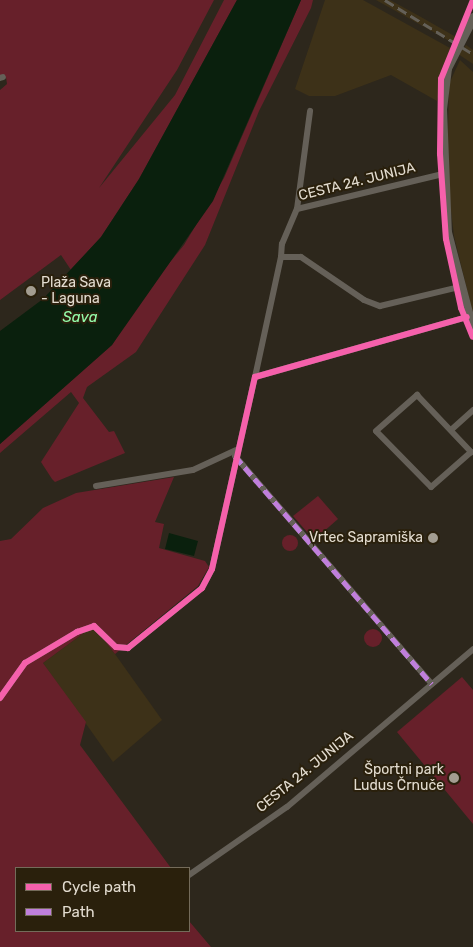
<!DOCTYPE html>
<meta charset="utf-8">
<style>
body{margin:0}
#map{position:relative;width:473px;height:947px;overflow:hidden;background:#2d271c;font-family:Rubik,sans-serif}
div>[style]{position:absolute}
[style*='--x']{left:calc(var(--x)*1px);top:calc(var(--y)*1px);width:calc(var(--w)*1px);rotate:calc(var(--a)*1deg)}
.built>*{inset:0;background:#3d3118}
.green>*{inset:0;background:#67202a}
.round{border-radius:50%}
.water>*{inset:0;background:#0a200d}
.street>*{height:6px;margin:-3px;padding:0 3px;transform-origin:3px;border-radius:3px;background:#656058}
.secondary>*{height:9px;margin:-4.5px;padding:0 4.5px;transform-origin:4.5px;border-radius:4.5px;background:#656058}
.rail>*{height:2.5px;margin-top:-1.25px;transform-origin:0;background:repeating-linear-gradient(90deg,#646058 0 10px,transparent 0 15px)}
.quiet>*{height:5px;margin-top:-2.5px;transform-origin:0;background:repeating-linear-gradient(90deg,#c07fdc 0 10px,transparent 0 15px)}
.cycleway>*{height:6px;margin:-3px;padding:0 3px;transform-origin:3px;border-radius:3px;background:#f560ab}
.dots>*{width:14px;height:14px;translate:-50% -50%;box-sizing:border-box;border:2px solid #2a200c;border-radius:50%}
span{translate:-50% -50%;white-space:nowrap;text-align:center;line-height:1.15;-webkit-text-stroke:4px #2a200c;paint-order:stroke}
.street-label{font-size:14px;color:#e3dcd0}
.poi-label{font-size:14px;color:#e3dcd0}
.left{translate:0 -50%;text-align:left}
.right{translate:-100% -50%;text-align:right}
.water-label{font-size:15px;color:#94fcaa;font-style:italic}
.legend{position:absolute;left:15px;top:867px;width:175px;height:65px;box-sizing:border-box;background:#2a200c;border:1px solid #746b5a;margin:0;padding:6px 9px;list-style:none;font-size:15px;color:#e3dcd0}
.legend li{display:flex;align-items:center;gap:10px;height:25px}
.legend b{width:25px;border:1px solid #746b5a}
</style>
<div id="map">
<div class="built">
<i style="clip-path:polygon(325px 0,363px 0,450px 48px,437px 101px,391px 75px,335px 96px,309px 96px,295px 89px)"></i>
<i style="clip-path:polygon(376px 0,390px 0,421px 17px,456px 37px,453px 43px)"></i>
<i style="clip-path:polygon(466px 45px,473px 50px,473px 64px,458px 54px)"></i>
<i style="clip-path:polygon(460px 60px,473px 72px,473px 314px,454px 236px,447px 176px,449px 84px)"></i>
<i style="clip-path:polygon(89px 629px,97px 631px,115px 654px,162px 720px,113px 762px,43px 663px)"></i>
</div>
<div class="green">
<i style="clip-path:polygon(0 0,214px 0,177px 70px,99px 188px,175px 95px,224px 0,237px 0,139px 179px,101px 237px,71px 270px,61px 255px,0 300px,0 90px,7px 84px,6px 77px,0 78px)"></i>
<i style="clip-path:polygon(301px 0,313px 0,311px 8px,259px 111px,205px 245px,136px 352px,87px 387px,83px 398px,109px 432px,114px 431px,125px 453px,55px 482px,52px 479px,41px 462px,79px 403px,71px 392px,0 453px,0 444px,112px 345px,143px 295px,184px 245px,224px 178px)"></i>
<i style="clip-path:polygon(174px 477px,155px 522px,164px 524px,159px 548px,205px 561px,209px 567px,198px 586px,115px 654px,97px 631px,89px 629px,43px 663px,86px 722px,80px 745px,171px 868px,16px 868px,16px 931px,189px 931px,189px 921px,211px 947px,0 947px,0 541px,11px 539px,43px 508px,76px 493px)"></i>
<i style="clip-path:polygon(318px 496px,338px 519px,314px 540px,293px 516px)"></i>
<i class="round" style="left:282px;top:535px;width:16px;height:16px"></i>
<i class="round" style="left:364px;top:629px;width:18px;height:18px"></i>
<i style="clip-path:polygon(462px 677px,473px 690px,473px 824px,397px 732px)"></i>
</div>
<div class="water">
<i style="clip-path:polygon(237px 0,301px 0,213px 201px,112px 345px,0 444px,0 331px,43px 299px,101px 237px,139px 179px)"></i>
<i style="clip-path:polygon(169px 533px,198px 541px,194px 556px,165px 549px)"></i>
</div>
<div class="street">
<i style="--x:0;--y:78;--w:3;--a:-18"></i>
<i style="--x:297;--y:209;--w:99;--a:-82.4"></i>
<i style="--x:281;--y:257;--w:13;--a:-86"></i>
<i style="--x:282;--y:244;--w:38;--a:-67"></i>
<i style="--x:297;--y:209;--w:150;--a:-13.5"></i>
<i style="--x:255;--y:377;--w:123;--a:-77.8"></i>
<i style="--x:281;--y:257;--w:20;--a:0"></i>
<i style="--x:301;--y:257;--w:76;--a:34.3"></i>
<i style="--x:364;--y:300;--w:17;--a:21"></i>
<i style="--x:380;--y:306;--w:81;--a:-13.5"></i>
<i style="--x:417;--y:395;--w:79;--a:46.5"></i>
<i style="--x:471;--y:452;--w:53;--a:138.8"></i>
<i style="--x:431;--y:487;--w:78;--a:-134.5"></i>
<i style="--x:376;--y:431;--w:55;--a:-41.3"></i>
<i style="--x:451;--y:430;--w:30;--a:-42"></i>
<i style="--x:235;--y:456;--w:301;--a:49.2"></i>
<i style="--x:96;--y:486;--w:98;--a:-9.4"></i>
<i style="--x:193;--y:470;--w:47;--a:-24.9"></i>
<i style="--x:0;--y:698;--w:43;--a:-54.5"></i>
<i style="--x:25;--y:663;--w:61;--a:-30.8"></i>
<i style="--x:77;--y:632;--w:18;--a:-19"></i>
<i style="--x:94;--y:626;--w:30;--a:44"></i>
<i style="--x:116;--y:647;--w:12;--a:5"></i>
<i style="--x:128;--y:648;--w:95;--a:-39"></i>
<i style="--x:202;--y:588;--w:21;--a:-62"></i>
<i style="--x:212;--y:569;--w:197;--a:-77.4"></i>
<i style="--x:255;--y:377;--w:220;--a:-15.8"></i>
<i style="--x:189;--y:875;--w:119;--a:-34.8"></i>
<i style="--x:287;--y:807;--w:244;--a:-40.3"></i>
</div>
<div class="secondary">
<i style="--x:473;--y:17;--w:57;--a:117"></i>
<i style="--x:447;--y:68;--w:41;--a:97"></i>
<i style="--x:442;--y:109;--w:123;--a:87.7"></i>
<i style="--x:447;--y:232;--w:102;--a:75.3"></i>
</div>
<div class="rail">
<i style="--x:385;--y:0;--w:103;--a:31.5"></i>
</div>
<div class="quiet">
<i style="--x:235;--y:456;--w:301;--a:49.2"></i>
</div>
<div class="cycleway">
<i style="--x:473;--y:0;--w:85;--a:112.1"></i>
<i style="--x:441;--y:79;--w:75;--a:90.8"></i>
<i style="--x:440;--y:154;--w:85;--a:86"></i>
<i style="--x:446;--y:239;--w:71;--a:77.7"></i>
<i style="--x:461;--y:308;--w:31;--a:68"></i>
<i style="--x:0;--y:698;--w:43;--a:-54.5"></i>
<i style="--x:25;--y:663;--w:61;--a:-30.8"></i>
<i style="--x:77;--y:632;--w:18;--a:-19"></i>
<i style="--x:94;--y:626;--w:30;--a:44"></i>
<i style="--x:116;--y:647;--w:12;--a:5"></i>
<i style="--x:128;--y:648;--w:95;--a:-39"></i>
<i style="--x:202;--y:588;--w:21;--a:-62"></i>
<i style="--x:212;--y:569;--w:197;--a:-77.4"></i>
<i style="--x:255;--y:377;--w:220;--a:-15.8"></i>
</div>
<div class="dots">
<i style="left:31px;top:291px;background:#a39d91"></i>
<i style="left:433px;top:538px;background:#a39d91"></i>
<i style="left:454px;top:778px;background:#a39d91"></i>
</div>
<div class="street-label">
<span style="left:357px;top:182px;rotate:-14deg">CESTA 24. JUNIJA</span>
<span style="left:305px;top:772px;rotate:-39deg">CESTA 24. JUNIJA</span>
</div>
<div class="poi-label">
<span class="left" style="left:41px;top:291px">Plaža Sava<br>- Laguna</span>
<span class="right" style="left:423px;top:538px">Vrtec Sapramiška</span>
<span class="right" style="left:444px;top:778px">Športni park<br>Ludus Črnuče</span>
</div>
<div class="water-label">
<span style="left:80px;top:318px">Sava</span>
</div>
<ul class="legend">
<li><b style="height:6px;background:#f560ab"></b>Cycle path</li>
<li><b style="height:6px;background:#c07fdc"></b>Path</li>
</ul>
</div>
